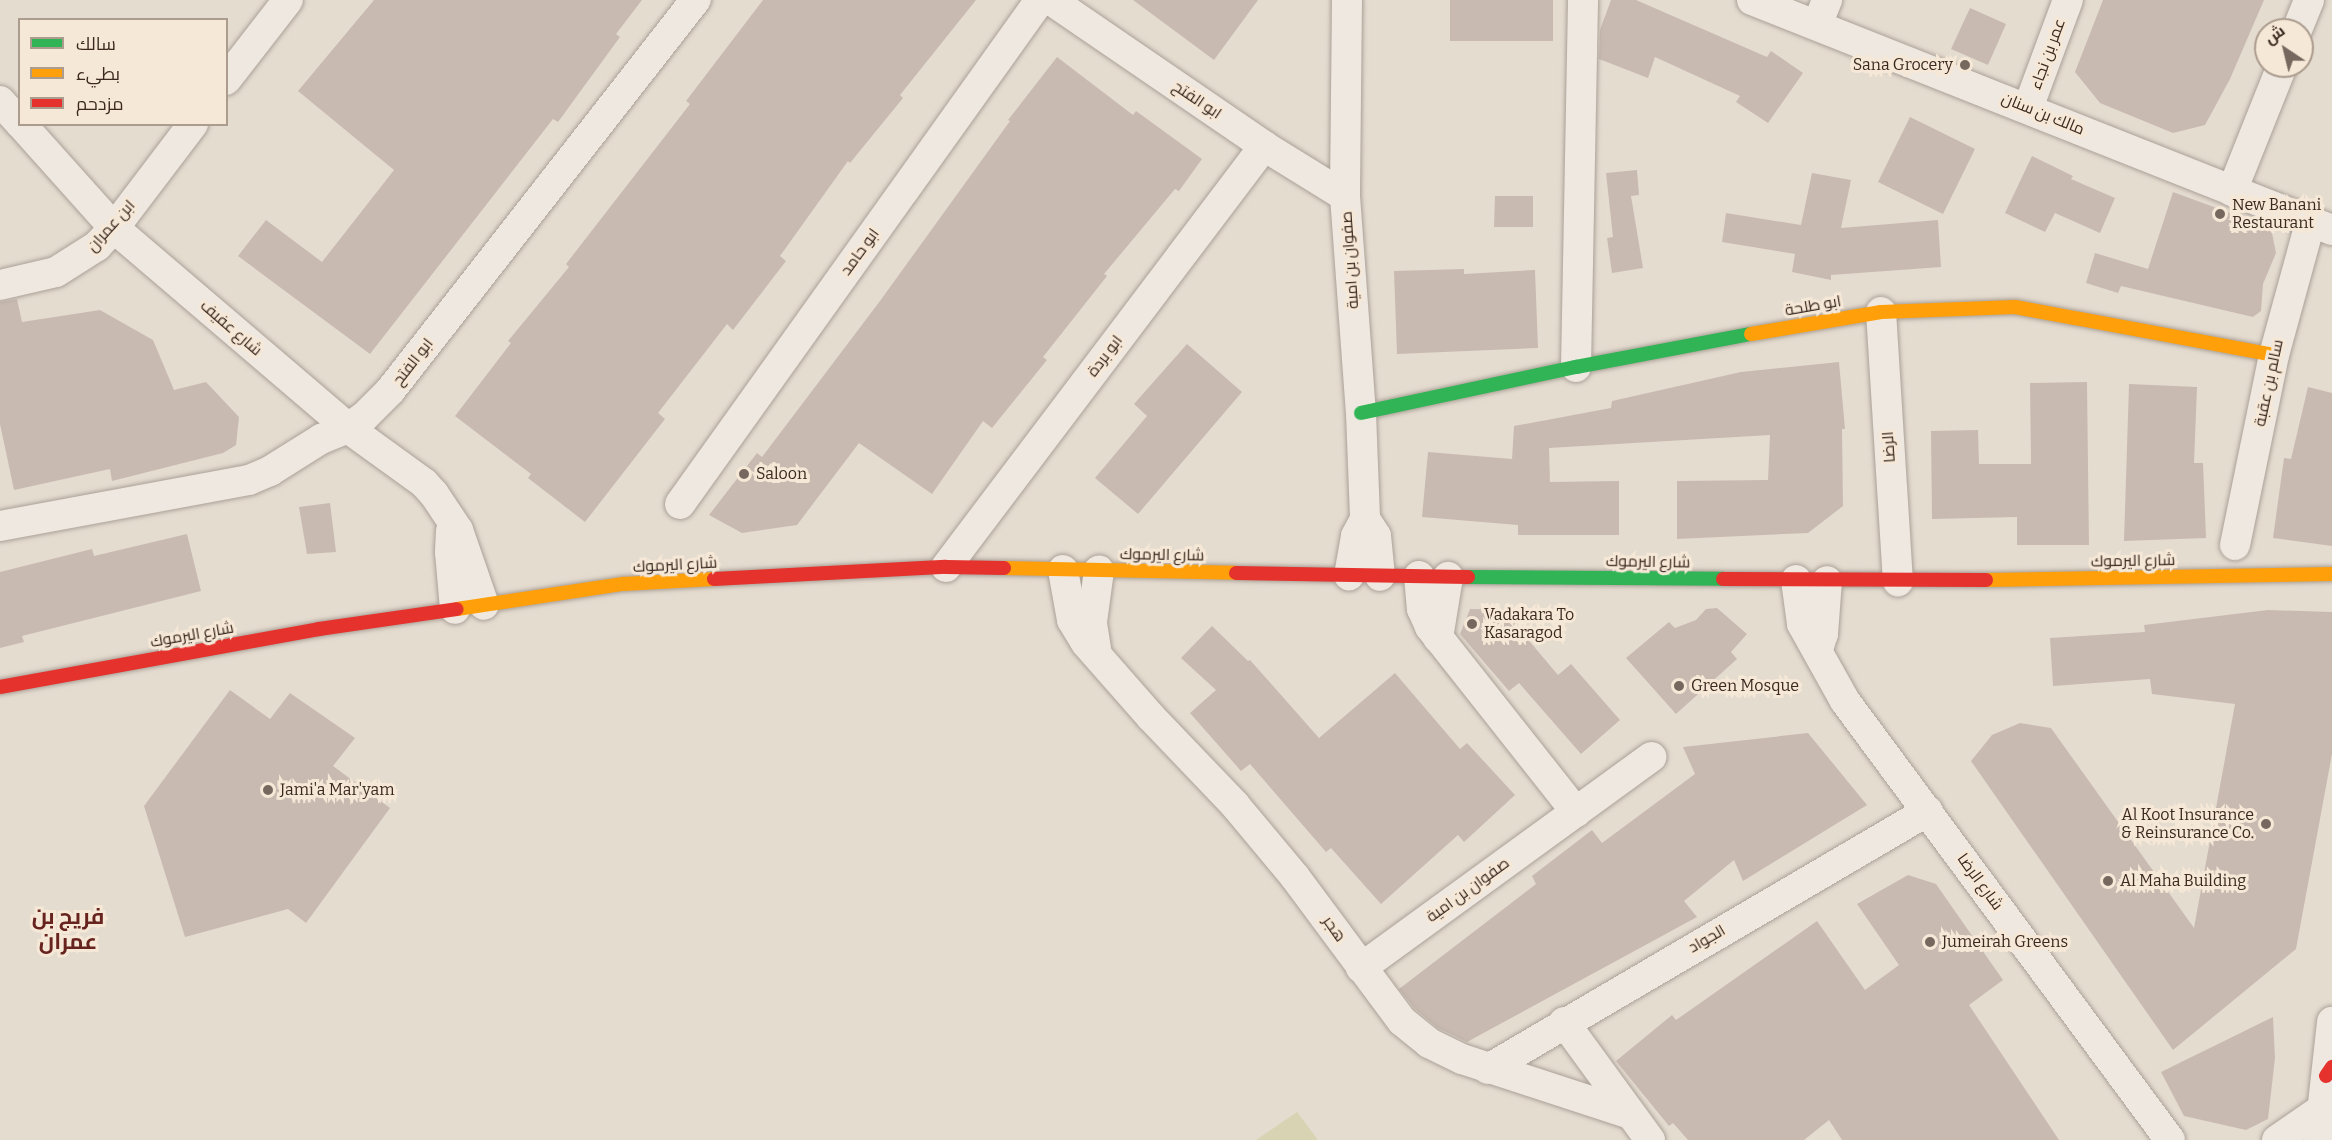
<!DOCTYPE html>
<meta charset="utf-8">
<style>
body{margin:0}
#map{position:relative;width:2332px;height:1140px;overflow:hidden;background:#e5dcd0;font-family:Bitter,Cairo,serif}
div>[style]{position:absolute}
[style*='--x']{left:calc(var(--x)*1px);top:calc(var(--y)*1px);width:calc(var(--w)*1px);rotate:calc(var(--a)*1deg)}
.green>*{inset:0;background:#d8d3b2}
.building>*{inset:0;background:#c9bab1}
.roads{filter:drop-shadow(0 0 2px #aba198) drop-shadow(0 0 2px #aba198)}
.street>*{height:30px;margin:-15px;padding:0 15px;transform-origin:15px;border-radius:15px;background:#eee8e1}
.fast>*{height:14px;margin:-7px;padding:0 7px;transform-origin:7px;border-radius:7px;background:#30b455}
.slow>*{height:14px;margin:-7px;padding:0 7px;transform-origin:7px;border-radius:7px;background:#ff9f0a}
.jam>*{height:14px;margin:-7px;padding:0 7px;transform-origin:7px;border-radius:7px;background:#e5322d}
.dots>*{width:16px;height:16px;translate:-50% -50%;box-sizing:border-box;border:3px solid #f6e8d7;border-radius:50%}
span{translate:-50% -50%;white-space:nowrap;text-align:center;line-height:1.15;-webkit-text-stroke:6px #f6e8d7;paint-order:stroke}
.street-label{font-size:16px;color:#3b2920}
.poi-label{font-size:16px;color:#3b2920}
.right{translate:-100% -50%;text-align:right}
.left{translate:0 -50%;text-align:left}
.district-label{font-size:22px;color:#67241f;font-weight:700}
.legend{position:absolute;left:18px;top:18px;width:210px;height:108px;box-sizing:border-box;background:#f6e8d7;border:2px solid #ab9c8e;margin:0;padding:8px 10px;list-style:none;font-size:18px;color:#3b2920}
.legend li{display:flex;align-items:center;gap:12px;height:30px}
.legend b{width:30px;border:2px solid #ab9c8e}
.north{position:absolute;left:2254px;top:18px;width:60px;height:60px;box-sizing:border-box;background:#f6e8d7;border:2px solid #ab9c8e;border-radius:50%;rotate:325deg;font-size:16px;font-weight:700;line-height:24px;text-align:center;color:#3b2920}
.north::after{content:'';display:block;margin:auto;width:21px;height:27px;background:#76685e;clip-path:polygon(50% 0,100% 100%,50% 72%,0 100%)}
</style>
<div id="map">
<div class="green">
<i style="clip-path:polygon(1297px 1112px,1318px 1140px,1256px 1140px)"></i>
</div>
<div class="building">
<i style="clip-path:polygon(374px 0,642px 0,616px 34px,620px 37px,558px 122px,553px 119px,370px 354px,238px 256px,266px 220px,322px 262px,394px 170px,298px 91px)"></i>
<i style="clip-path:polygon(763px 0,976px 0,900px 95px,903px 98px,850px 163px,848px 161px,780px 256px,786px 261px,733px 330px,727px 324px,658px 413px,665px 419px,585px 522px,528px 478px,531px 474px,455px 416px,511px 343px,508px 341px,569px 267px,566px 264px,690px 104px,686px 101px)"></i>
<i style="clip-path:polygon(1133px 0,1258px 0,1214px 60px)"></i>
<i style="clip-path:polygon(1450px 0,1553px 0,1553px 41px,1450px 41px)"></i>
<i style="clip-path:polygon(1611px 0,1636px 0,1767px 57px,1771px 51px,1803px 73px,1768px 123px,1736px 102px,1740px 96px,1655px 57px,1648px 78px,1599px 59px,1600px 30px)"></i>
<i style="clip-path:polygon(2103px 0,2264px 0,2230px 79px,2205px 125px,2173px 133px,2100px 103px,2075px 72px)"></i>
<i style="clip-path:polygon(1970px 8px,2006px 24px,1988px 65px,1951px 49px)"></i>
<i style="clip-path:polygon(1057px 57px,1133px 115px,1136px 111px,1202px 159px,1179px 191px,1175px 189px,1104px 274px,1107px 276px,1043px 357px,1047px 360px,992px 428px,983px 421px,932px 494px,859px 443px,797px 525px,742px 533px,709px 515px,757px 453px,762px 457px,880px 301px,1010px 121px,1008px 120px)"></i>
<i style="clip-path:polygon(1910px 117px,1975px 149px,1943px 214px,1878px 182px)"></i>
<i style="clip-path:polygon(2032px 156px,2073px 176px,2071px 179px,2115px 198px,2100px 233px,2055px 213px,2045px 232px,2005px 213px)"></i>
<i style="clip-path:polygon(1637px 170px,1639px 195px,1631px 196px,1643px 268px,1612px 273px,1607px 238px,1613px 237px,1606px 173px)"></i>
<i style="clip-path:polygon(1812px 173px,1851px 180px,1841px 228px,1938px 220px,1941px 267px,1831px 275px,1831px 280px,1792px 272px,1795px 254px,1722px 242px,1726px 213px,1801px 225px)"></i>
<i style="clip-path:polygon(2173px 192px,2271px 228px,2276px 253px,2263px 284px,2261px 311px,2253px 317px,2121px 286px,2118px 293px,2086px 283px,2095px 253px,2148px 269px)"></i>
<i style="clip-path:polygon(1495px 196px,1533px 196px,1533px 227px,1494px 227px)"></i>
<i style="clip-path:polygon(1464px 269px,1464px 274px,1535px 270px,1538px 348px,1397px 354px,1394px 271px)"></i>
<i style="clip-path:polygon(17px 299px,22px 322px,100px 310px,153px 340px,174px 390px,206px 382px,239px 417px,236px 445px,223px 453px,112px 481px,110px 469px,14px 490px,0 424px,0 302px)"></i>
<i style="clip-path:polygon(1187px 344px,1242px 392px,1138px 514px,1095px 478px,1147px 416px,1134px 404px)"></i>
<i style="clip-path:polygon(1839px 362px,1845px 429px,1842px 429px,1843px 506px,1808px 533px,1677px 539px,1677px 481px,1768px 480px,1770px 435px,1549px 448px,1550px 482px,1619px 481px,1619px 535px,1518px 535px,1518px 525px,1422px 517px,1428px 452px,1512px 459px,1514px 426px,1611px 408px,1612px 401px,1741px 372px)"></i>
<i style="clip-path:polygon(2087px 382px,2089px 545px,2017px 545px,2017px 517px,1932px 519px,1931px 431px,1978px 430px,1979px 464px,2031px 464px,2030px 383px)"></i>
<i style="clip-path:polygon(2129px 384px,2197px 387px,2194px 463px,2203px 463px,2206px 538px,2124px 541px)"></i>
<i style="clip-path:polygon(2308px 387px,2332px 393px,2332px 546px,2273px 538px,2284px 458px,2291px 459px)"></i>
<i style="clip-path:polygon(330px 503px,336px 552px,307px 554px,299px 507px)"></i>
<i style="clip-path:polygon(187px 534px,201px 591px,22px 636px,24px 642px,0 648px,0 572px,92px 549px,94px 556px)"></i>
<i style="clip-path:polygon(1717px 608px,1747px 634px,1731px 652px,1737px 659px,1676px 714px,1626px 658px,1669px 622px,1675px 628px,1696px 620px,1706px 609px)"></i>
<i style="clip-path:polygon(1470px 609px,1529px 610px,1515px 624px,1558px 675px,1571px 664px,1620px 720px,1581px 754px,1519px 683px,1509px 691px,1460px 634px)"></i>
<i style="clip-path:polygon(2268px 610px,2332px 612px,2332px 754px,2296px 949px,2173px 1050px,1971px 761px,1992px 735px,2020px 723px,2051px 728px,2194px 928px,2235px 704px,2152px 694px,2150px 679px,2053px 686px,2050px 638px,2145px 632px,2144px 625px)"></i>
<i style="clip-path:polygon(1212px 626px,1248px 661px,1250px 660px,1319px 738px,1395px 673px,1460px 749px,1467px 743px,1515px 795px,1464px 842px,1458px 835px,1381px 904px,1331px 848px,1326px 852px,1250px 764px,1241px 771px,1190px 713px,1216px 690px,1181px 658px)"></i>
<i style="clip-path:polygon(230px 690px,270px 719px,290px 693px,355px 738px,333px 766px,390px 808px,306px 923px,288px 909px,185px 937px,144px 806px)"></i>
<i style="clip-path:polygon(1808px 733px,1867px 805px,1743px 881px,1734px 860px,1684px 901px,1697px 917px,1467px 1042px,1438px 1028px,1415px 1009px,1399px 989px,1536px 884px,1532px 876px,1592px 830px,1602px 843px,1695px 774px,1683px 747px)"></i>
<i style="clip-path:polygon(1908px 875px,1936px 884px,2003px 980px,1969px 1005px,2059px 1140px,1842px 1140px,1829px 1120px,1804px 1140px,1688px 1140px,1673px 1123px,1669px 1126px,1616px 1061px,1672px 1015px,1676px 1020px,1817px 921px,1865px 990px,1899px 965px,1857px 904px)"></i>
<i style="clip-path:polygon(2273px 1017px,2275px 1058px,2268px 1119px,2246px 1130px,2184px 1116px,2161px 1072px)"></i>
</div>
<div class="roads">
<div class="street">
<i style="--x:1051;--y:0;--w:258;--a:34.4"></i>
<i style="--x:1264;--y:146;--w:95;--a:31.7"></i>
<i style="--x:1347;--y:0;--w:196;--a:90.6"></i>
<i style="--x:1345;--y:196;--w:218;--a:85.8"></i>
<i style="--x:1361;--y:413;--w:106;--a:87.8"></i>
<i style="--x:1365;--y:519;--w:19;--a:118"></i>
<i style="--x:1356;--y:536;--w:40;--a:100"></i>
<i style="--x:1752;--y:0;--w:624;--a:21.63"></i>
<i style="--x:1817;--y:25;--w:27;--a:-68"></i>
<i style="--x:2297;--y:30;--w:32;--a:-68"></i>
<i style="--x:226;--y:80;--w:101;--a:-52.2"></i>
<i style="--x:0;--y:101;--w:30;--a:48"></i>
<i style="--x:2028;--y:108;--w:115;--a:-69.7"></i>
<i style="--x:21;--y:124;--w:140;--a:48.2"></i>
<i style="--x:114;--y:228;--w:308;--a:40.5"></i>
<i style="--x:348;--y:428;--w:94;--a:35.9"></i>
<i style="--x:424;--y:483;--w:15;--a:48"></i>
<i style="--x:434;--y:494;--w:43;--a:56.3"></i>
<i style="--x:458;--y:530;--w:79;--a:70.9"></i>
<i style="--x:2232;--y:191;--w:135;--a:-68.2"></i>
<i style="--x:0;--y:285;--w:57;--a:-13.1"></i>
<i style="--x:56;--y:272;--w:49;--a:-32.4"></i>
<i style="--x:97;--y:246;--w:25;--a:-47"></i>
<i style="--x:114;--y:228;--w:131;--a:-52.8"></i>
<i style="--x:1881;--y:312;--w:270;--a:86.4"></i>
<i style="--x:1576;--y:367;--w:367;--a:-88.9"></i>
<i style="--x:680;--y:504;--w:619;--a:-54.46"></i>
<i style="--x:1365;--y:519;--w:20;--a:57"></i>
<i style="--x:1376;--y:536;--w:40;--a:84.3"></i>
<i style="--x:0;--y:526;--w:253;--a:-10.5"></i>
<i style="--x:249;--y:480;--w:23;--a:-23"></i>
<i style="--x:270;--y:471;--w:60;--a:-32.1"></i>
<i style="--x:321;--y:439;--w:29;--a:-22"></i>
<i style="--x:348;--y:428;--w:19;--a:-35"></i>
<i style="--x:364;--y:417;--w:37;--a:-45"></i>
<i style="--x:390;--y:391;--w:497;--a:-52"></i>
<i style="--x:451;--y:531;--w:21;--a:93"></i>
<i style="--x:450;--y:552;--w:57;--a:85"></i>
<i style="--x:2235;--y:545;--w:194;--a:-78.4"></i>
<i style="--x:2274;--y:355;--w:137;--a:-74.7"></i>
<i style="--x:946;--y:567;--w:528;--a:-52.93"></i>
<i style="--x:1063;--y:570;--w:51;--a:79.8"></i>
<i style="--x:1072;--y:620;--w:27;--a:59"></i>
<i style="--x:1086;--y:643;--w:98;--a:48.7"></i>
<i style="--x:1151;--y:717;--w:122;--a:46.3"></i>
<i style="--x:1235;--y:805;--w:94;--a:50.2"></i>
<i style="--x:1295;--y:877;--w:179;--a:53.4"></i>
<i style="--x:1402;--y:1021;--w:35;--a:39"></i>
<i style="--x:1429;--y:1043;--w:37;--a:26"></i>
<i style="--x:1462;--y:1059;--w:177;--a:18.1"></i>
<i style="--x:1419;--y:576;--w:33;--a:85"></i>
<i style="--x:1422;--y:609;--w:20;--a:66"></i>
<i style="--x:1430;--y:627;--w:236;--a:51.7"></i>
<i style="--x:1796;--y:580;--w:44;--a:82.2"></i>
<i style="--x:1802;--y:624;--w:88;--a:60.8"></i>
<i style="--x:1845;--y:701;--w:546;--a:53.49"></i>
<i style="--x:1438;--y:638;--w:62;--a:-80.7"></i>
<i style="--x:1818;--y:649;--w:16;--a:-72"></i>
<i style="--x:1823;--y:634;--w:53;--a:-85.7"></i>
<i style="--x:1097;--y:655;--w:33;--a:-99"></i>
<i style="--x:1092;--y:622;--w:52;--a:-82.3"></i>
<i style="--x:1361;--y:968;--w:359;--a:-36"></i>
<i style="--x:1564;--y:1022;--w:146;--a:53.9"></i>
<i style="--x:1488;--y:1069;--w:510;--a:-30.39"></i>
<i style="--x:2277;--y:1140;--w:55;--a:-34.6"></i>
<i style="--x:2319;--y:1140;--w:119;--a:-83.7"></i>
</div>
<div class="fast">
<i style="--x:1361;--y:413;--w:220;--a:-12.1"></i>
<i style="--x:1576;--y:367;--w:178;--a:-10.7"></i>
<i style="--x:1468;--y:577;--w:255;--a:0.4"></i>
</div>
<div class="slow">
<i style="--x:1751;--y:334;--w:132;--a:-9.6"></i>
<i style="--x:1881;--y:312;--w:134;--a:-2.1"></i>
<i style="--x:2015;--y:307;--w:263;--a:10.5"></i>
<i style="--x:1004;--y:568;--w:232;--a:1.2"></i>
<i style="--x:1986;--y:580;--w:346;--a:-1"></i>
<i style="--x:457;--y:609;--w:168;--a:-8.6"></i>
<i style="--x:623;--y:584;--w:91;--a:-3.1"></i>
</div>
<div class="jam">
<i style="--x:1236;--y:573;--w:232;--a:1"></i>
<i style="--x:714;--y:579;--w:232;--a:-3"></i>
<i style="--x:946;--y:567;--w:58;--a:1"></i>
<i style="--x:1723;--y:579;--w:263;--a:0.2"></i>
<i style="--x:0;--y:687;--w:324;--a:-10.3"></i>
<i style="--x:319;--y:629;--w:139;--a:-8.2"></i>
<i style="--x:2326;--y:1076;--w:11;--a:-56"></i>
</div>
</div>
<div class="dots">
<i style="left:1965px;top:65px;background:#76685e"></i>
<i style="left:2220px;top:214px;background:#76685e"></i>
<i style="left:744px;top:474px;background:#76685e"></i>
<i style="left:1472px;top:624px;background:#76685e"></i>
<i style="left:1679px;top:686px;background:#76685e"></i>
<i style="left:268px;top:790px;background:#76685e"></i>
<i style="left:2266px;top:824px;background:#76685e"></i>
<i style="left:2108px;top:881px;background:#76685e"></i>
<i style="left:1930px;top:942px;background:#76685e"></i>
</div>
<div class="street-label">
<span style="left:2048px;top:54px;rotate:-70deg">عمر بن نجاء</span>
<span style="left:1197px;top:100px;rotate:34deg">ابو الفتح</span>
<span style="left:2043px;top:114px;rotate:22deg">مالك بن سنان</span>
<span style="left:111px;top:226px;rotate:-48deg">ابن عمران</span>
<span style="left:860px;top:252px;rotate:-54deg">ابو حامد</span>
<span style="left:1350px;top:260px;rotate:-94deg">صفوان بن امية</span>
<span style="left:1813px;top:306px;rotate:-10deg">ابو طلحة</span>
<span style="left:231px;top:328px;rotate:41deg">شارع عفيف</span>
<span style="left:1105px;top:356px;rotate:-53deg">ابو بردة</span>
<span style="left:413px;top:362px;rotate:-52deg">ابو الفتح</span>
<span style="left:2269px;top:383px;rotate:-78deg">سالم بن عقبة</span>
<span style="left:1889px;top:447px;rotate:-94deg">الرضا</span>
<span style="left:1162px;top:555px;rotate:1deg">شارع اليرموك</span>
<span style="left:2133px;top:561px;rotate:-1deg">شارع اليرموك</span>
<span style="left:1648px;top:562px;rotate:1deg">شارع اليرموك</span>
<span style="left:675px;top:565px;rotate:-3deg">شارع اليرموك</span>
<span style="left:192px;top:635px;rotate:-10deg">شارع اليرموك</span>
<span style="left:1980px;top:882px;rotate:54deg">شارع الرضا</span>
<span style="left:1468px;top:890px;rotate:-36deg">صفوان بن امية</span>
<span style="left:1334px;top:929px;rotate:55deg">هجر</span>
<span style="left:1707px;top:939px;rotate:-30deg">الجواد</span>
</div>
<div class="poi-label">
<span class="right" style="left:1953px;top:65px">Sana Grocery</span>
<span class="left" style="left:2232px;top:214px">New Banani<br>Restaurant</span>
<span class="left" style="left:756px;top:474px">Saloon</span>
<span class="left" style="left:1484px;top:624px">Vadakara To<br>Kasaragod</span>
<span class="left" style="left:1691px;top:686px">Green Mosque</span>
<span class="left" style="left:280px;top:790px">Jami'a Mar'yam</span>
<span class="right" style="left:2254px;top:824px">Al Koot Insurance<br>&amp; Reinsurance Co.</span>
<span class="left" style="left:2120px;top:881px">Al Maha Building</span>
<span class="left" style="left:1942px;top:942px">Jumeirah Greens</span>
</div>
<div class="district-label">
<span style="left:68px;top:929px">فريج بن<br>عمران</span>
</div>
<ul class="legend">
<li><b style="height:8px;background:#30b455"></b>سالك</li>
<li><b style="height:8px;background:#ff9f0a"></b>بطيء</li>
<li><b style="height:8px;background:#e5322d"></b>مزدحم</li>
</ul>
<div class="north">ش</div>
</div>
